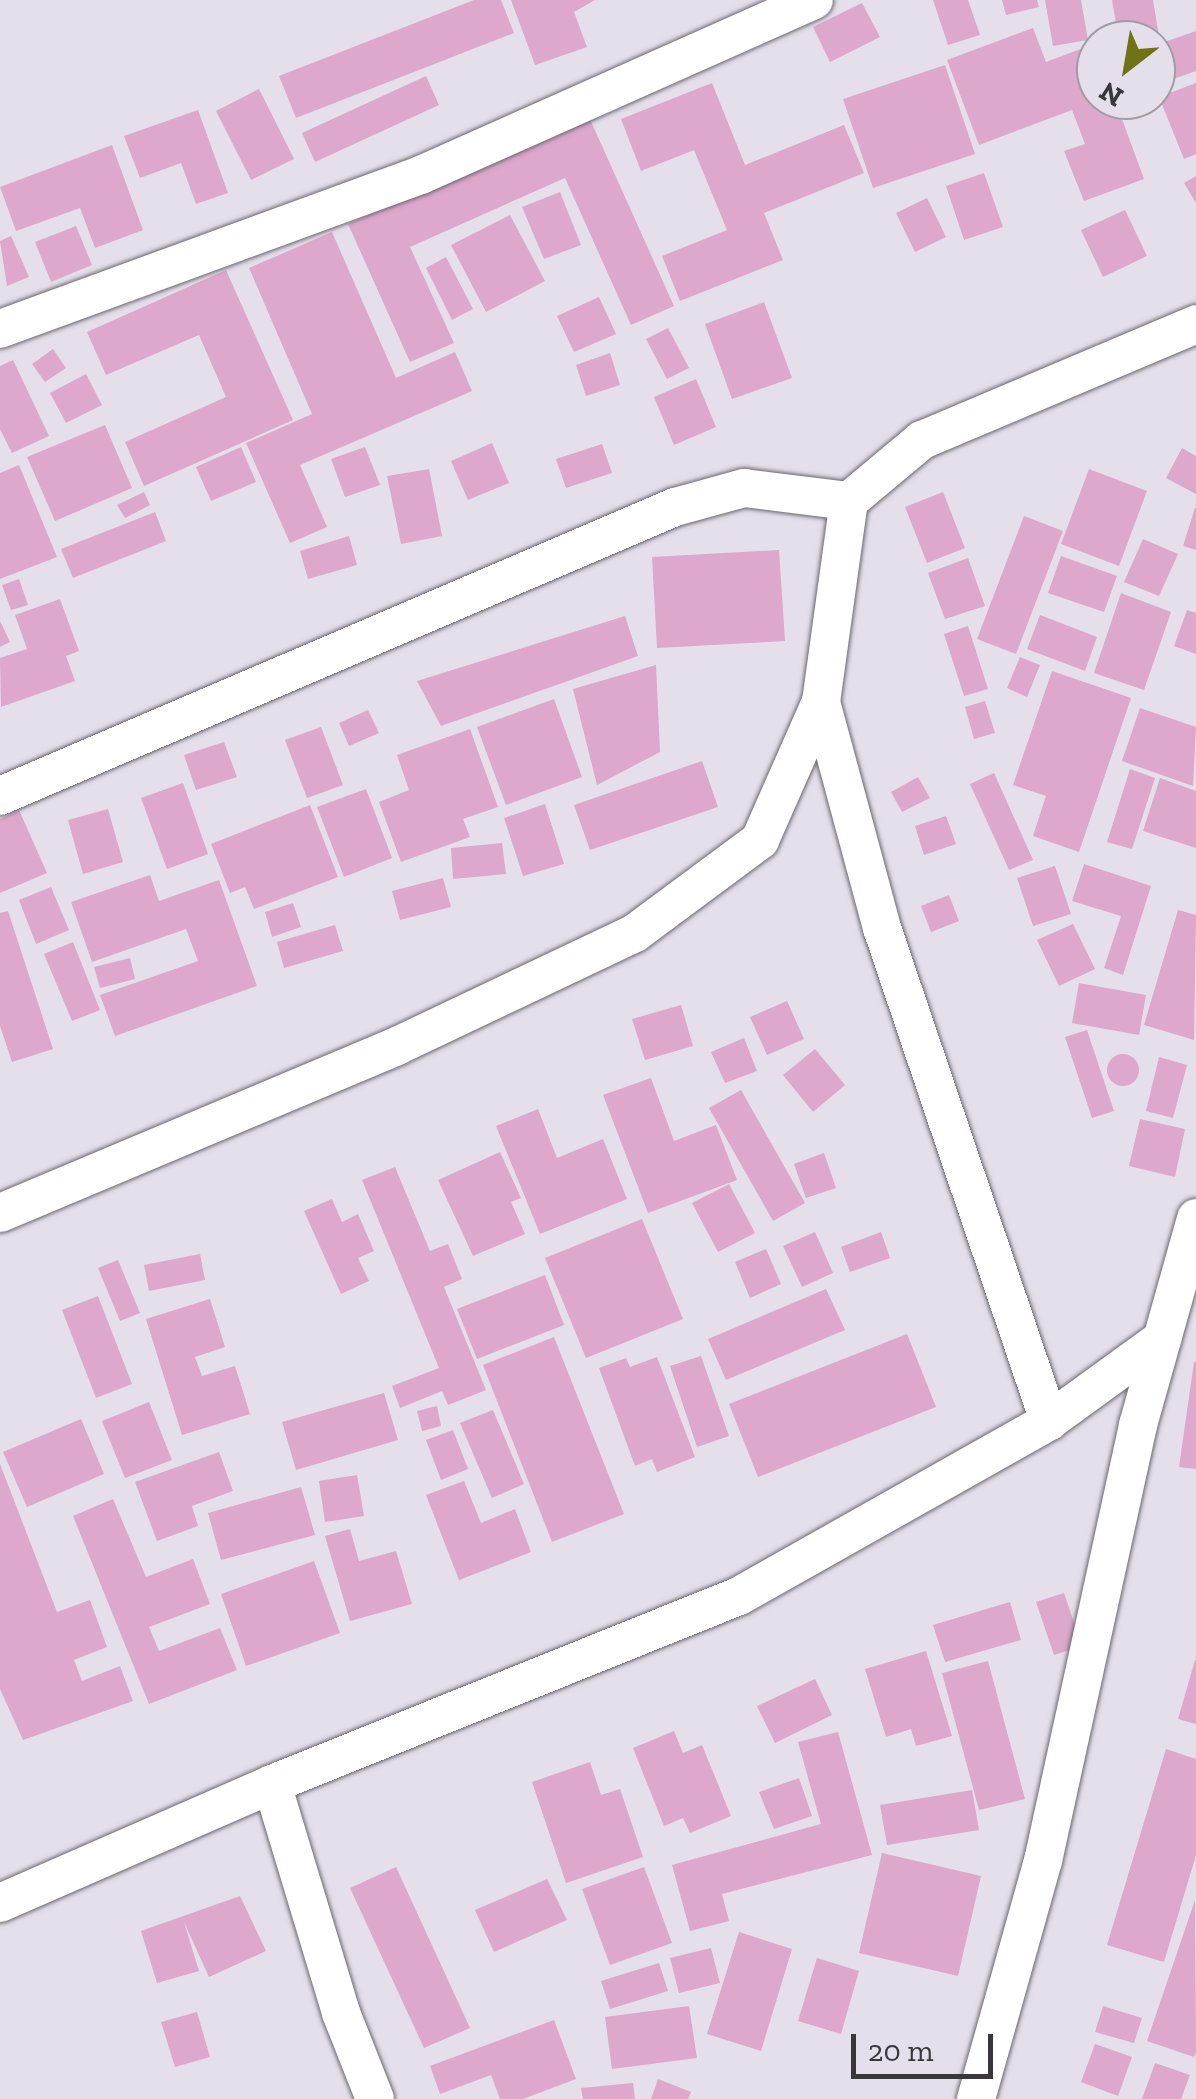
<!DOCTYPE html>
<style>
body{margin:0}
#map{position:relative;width:1196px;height:2099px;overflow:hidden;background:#e4dfea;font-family:"Zilla Slab",serif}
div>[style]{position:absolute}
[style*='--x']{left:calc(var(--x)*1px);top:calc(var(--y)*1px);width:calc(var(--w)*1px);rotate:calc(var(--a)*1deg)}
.building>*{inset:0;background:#dda8cb}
.round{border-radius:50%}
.roads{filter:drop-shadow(0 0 2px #6b6670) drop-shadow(0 0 2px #6b6670)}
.minor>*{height:38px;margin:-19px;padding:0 19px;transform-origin:19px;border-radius:19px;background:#fff}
span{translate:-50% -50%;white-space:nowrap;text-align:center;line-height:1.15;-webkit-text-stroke:10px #e4dfea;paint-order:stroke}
.north{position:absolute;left:1076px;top:20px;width:100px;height:100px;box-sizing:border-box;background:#e4dfea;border:2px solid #a09ca4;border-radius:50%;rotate:211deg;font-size:28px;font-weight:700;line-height:40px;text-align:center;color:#39373b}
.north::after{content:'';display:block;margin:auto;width:35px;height:45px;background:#707218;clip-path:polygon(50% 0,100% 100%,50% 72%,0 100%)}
.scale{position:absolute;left:851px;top:2034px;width:142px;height:45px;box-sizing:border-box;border:5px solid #39373b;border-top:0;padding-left:12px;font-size:30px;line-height:35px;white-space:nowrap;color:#39373b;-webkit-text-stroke:8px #e4dfea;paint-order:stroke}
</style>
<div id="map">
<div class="building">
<i style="clip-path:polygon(474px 0,501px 0,514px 33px,296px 118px,279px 76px)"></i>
<i style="clip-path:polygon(511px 0,595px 0,574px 12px,587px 47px,535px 65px)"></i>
<i style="clip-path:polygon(933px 0,968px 0,980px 35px,948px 45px)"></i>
<i style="clip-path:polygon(1002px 0,1037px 0,1039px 7px,1006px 15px)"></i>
<i style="clip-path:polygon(1045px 0,1081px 0,1088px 40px,1053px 46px)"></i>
<i style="clip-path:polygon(1112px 0,1153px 0,1159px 37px,1119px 40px)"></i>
<i style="clip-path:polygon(862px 3px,880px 37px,830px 62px,813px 27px)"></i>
<i style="clip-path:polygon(1033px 28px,1046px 62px,1094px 44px,1096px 100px,1115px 100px,1144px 179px,1084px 201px,1064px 151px,1085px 144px,1072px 110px,979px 145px,947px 60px)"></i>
<i style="clip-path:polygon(1196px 31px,1196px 71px,1156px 85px,1156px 45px)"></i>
<i style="clip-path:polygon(945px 65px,975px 154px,873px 188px,843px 99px)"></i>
<i style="clip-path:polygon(426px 76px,439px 105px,315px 162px,302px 133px)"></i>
<i style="clip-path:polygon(712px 83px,745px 165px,844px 125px,864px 173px,764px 213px,783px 260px,680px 301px,662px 256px,727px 230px,694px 150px,641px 171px,621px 119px)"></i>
<i style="clip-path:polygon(1196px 83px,1196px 154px,1184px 159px,1159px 97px)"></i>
<i style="clip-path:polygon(259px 89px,294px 159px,251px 180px,216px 111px)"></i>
<i style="clip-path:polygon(198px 110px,228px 193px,196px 204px,181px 163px,140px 178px,124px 136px)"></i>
<i style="clip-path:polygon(589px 117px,674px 306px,631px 325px,565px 178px,410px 247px,454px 343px,410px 362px,348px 224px)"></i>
<i style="clip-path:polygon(112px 145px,143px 230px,95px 248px,80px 208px,16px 231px,0 187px)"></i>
<i style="clip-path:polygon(984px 173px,1003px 227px,964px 240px,946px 186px)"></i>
<i style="clip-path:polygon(1196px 176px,1196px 203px,1184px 183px)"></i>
<i style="clip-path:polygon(560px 192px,581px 245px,544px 259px,522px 207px)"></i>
<i style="clip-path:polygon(927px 198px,946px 237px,915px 252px,896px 213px)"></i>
<i style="clip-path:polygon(1125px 210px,1147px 256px,1103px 277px,1081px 230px)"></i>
<i style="clip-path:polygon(510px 215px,545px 281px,486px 312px,451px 245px)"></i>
<i style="clip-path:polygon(76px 226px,92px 265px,51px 282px,35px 242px)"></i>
<i style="clip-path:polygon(332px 232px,396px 378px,455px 352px,472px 391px,300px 465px,327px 527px,290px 543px,246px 443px,312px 414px,249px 268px)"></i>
<i style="clip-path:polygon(11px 236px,29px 277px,7px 286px,0 241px)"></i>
<i style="clip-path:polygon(446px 257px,473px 309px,452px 320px,426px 268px)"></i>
<i style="clip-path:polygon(226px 270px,293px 420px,144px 486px,125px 442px,226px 397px,199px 335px,106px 375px,87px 332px)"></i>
<i style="clip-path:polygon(599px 297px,616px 334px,574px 352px,557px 316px)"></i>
<i style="clip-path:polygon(764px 302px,792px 378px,732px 399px,705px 324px)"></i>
<i style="clip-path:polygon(668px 328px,689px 368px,667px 379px,646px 339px)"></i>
<i style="clip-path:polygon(53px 349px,66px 368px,45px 382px,32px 364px)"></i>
<i style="clip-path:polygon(610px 353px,620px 385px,586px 396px,576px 365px)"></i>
<i style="clip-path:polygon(13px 360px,49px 436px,12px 453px,0 429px,0 366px)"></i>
<i style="clip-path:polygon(86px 374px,102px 405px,66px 423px,50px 393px)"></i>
<i style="clip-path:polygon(696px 379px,716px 427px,674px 445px,654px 397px)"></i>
<i style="clip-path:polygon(105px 425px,132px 488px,55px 521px,27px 457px)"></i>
<i style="clip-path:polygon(492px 443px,509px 483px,468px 500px,451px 461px)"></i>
<i style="clip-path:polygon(602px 444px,612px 473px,566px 488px,556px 459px)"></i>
<i style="clip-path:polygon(241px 447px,256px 482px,211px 501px,196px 467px)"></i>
<i style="clip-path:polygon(365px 447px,380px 485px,345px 497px,331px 459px)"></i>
<i style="clip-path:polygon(1182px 448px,1196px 456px,1196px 494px,1166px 478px)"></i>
<i style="clip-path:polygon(19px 465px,57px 557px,0 579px,0 473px)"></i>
<i style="clip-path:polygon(429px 469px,442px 536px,401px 544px,387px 476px)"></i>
<i style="clip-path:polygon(1089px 469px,1147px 491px,1119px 566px,1061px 544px)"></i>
<i style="clip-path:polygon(144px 492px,150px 505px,125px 518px,117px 505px)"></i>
<i style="clip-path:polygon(943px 492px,965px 548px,927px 563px,905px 507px)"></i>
<i style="clip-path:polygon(1195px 508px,1196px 508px,1196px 550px,1183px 546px)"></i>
<i style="clip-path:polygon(155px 512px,166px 541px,73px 578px,61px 549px)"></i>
<i style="clip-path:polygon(1024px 516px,1063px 531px,1016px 654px,977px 639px)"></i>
<i style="clip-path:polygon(349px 536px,357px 565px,308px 579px,300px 551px)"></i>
<i style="clip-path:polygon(1143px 539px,1178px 554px,1159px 596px,1124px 582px)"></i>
<i style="clip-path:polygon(779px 550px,785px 641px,657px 648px,652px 557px)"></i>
<i style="clip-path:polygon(1061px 556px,1117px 576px,1104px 612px,1048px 593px)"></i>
<i style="clip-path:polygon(968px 558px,985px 606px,945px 619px,928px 573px)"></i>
<i style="clip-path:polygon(19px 579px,28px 605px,11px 610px,2px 585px)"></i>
<i style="clip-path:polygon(1121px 593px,1171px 612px,1144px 690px,1094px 673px)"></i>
<i style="clip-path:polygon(60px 599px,79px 651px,66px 656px,75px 681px,1px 707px,0 658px,27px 649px,15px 615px)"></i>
<i style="clip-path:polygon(1187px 610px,1196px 613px,1196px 654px,1174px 646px)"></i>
<i style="clip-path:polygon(1040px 615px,1097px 637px,1085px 671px,1027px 649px)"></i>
<i style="clip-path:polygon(625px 616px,638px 656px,441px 726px,417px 681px)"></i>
<i style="clip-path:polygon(0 621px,10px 642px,0 647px)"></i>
<i style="clip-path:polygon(968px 626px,988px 689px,964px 696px,944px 634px)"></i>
<i style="clip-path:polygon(1020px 657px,1040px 665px,1027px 697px,1007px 688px)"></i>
<i style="clip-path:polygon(656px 665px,660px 752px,597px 785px,573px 689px)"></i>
<i style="clip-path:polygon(1052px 671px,1131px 698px,1079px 852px,1033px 836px,1046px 796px,1013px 785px)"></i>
<i style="clip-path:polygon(554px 699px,582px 777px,506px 805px,477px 727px)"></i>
<i style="clip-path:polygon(985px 701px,995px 733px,974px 739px,965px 707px)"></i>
<i style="clip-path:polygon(1140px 708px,1196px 727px,1193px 786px,1122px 761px)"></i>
<i style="clip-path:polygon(368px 710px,379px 733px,349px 746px,339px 723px)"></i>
<i style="clip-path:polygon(321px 727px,343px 785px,307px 798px,285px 740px)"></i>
<i style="clip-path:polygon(470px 729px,498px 807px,463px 819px,470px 837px,401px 862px,379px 802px,409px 790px,397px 755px)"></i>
<i style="clip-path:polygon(224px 742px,237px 777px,196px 790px,184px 755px)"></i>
<i style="clip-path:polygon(702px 761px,718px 807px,590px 850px,574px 805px)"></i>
<i style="clip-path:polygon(1130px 769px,1155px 778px,1132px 849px,1107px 842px)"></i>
<i style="clip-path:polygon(994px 773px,1033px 860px,1009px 870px,970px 784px)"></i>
<i style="clip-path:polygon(918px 777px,930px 798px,902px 812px,891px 792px)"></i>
<i style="clip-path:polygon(1160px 778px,1196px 791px,1196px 848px,1143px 831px)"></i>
<i style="clip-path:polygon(183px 783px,208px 854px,167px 869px,141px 798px)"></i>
<i style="clip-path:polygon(366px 789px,392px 858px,344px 877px,317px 807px)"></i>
<i style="clip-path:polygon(545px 804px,564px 864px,523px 876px,504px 818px)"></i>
<i style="clip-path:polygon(310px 805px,338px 877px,254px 909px,245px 887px,230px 893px,211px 844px)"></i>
<i style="clip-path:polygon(108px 809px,123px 862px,83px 874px,68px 820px)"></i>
<i style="clip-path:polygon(19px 810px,47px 873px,0 893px,0 819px)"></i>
<i style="clip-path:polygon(946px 816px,956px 844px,924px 855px,915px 826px)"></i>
<i style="clip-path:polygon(502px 843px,506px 874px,453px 879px,451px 848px)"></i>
<i style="clip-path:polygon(1084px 864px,1151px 886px,1123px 975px,1104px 968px,1121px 916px,1072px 901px)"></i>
<i style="clip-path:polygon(1055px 866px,1071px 914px,1033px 926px,1017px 878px)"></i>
<i style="clip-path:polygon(150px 875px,159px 901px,219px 880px,257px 986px,115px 1036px,100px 995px,198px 961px,186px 929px,92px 962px,71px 902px)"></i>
<i style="clip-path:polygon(443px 878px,451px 907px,400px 920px,392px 891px)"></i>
<i style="clip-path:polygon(51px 887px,69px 930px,36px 944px,19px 900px)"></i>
<i style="clip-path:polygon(949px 895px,959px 921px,931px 932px,921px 906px)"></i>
<i style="clip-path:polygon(293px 903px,301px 927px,272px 937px,265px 912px)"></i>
<i style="clip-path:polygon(1178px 910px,1196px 915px,1194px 1040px,1144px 1025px)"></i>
<i style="clip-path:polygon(8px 911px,53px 1049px,12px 1062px,0 1026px,0 913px)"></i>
<i style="clip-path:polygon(1073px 924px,1095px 969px,1059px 986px,1037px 940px)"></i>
<i style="clip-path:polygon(335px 925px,343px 951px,284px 968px,277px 942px)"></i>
<i style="clip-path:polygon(73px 942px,100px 1010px,72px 1021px,44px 954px)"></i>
<i style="clip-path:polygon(130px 958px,135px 979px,100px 988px,94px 967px)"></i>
<i style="clip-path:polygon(1079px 983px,1146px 995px,1139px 1035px,1072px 1023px)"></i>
<i style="clip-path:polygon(787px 1001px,804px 1039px,767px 1055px,750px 1017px)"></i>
<i style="clip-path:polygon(681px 1005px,693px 1046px,645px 1060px,632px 1019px)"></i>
<i style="clip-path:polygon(1087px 1030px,1114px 1111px,1092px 1118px,1065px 1037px)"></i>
<i style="clip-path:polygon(744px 1038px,757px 1071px,725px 1083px,711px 1052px)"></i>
<i style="clip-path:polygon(815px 1049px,845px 1085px,813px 1112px,783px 1075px)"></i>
<i class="round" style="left:1107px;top:1054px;width:32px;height:32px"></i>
<i style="clip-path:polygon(1159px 1057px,1187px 1065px,1173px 1118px,1146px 1111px)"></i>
<i style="clip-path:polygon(651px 1078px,674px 1141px,716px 1125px,737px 1180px,648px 1213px,603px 1095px)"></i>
<i style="clip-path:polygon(741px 1090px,805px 1203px,773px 1221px,709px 1108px)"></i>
<i style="clip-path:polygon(538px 1109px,557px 1158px,603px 1139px,627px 1199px,540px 1234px,496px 1126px)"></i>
<i style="clip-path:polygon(1140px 1119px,1185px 1129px,1175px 1177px,1129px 1166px)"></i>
<i style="clip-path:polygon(500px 1152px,521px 1198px,511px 1202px,525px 1234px,473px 1256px,438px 1180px)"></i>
<i style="clip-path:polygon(824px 1153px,836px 1188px,806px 1198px,794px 1164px)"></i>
<i style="clip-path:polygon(395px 1167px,430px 1251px,448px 1244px,462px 1279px,444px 1287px,486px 1390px,448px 1405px,442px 1391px,400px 1408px,392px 1386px,439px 1368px,362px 1180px)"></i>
<i style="clip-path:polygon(729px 1184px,755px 1233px,718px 1252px,692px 1203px)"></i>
<i style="clip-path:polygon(332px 1199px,342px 1222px,358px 1214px,374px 1251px,358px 1258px,369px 1281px,341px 1294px,304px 1211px)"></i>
<i style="clip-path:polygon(642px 1219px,683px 1319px,586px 1358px,545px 1258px)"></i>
<i style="clip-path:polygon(815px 1232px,833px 1273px,802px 1287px,783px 1246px)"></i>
<i style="clip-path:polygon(881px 1232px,890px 1258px,850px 1272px,841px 1247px)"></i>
<i style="clip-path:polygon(766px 1249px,781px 1284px,750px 1298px,735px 1262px)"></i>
<i style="clip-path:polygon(200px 1254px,205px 1280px,149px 1291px,144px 1265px)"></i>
<i style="clip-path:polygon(118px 1260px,140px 1313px,120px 1321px,98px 1268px)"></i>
<i style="clip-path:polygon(545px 1275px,564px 1325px,477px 1359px,457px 1309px)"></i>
<i style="clip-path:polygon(826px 1289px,845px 1330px,726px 1380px,708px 1339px)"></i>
<i style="clip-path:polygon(98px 1296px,132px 1384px,96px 1398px,62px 1310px)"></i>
<i style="clip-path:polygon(210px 1299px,225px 1347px,195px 1357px,202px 1376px,235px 1366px,250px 1414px,182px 1435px,146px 1319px)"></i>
<i style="clip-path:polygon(907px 1334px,936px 1407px,758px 1477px,729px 1404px)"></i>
<i style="clip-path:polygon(554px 1337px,624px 1514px,552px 1542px,483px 1365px)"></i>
<i style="clip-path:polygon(701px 1356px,729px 1436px,697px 1447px,670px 1366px)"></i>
<i style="clip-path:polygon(657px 1357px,695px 1457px,657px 1472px,652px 1459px,635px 1466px,599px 1368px,626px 1358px,630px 1367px)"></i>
<i style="clip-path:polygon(1194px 1362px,1196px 1362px,1196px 1469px,1179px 1467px)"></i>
<i style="clip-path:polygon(384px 1393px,398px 1440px,296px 1470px,282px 1422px)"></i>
<i style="clip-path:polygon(149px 1402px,172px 1460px,125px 1478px,102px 1421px)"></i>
<i style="clip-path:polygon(437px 1406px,441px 1426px,422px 1431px,417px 1411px)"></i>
<i style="clip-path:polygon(493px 1410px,524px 1484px,492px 1498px,460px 1423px)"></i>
<i style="clip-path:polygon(81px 1419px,104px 1474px,27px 1507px,3px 1452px)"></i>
<i style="clip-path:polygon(453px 1430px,468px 1469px,441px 1480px,426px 1440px)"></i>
<i style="clip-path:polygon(219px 1452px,233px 1491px,192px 1506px,198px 1526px,157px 1541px,135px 1482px)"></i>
<i style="clip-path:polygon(0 1464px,57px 1612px,90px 1600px,107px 1647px,74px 1660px,82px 1681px,120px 1666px,133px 1701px,23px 1740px,0 1689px)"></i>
<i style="clip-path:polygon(357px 1475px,364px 1516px,325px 1522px,319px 1481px)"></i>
<i style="clip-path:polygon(464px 1481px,481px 1523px,515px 1509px,531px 1552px,459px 1580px,426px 1495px)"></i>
<i style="clip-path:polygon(301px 1487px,315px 1535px,221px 1560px,208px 1513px)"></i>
<i style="clip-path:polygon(113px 1499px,146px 1577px,193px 1559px,210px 1604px,149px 1627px,159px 1651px,220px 1628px,237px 1670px,149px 1704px,73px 1516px)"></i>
<i style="clip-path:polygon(350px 1529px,359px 1561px,396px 1551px,412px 1604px,350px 1621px,325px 1536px)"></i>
<i style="clip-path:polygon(314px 1561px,340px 1633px,246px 1666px,221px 1594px)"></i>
<i style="clip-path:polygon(1064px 1593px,1082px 1646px,1054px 1655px,1036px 1602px)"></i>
<i style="clip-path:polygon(1010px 1602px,1021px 1640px,945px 1662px,933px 1625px)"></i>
<i style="clip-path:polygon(926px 1651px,952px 1736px,916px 1746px,911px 1729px,886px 1737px,865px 1669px)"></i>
<i style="clip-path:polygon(1195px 1660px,1196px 1660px,1196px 1724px,1178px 1719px)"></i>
<i style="clip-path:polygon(988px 1661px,1025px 1799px,979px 1810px,942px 1673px)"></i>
<i style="clip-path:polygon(815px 1679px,832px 1715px,775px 1743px,757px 1706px)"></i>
<i style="clip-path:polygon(674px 1731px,683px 1753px,702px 1745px,731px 1816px,690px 1833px,683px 1818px,664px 1826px,633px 1748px)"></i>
<i style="clip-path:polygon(838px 1732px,872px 1855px,722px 1894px,729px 1921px,690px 1931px,672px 1865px,821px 1824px,798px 1742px)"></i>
<i style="clip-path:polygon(1166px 1749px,1196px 1759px,1196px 1855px,1164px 1962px,1107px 1945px)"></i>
<i style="clip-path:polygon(590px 1762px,601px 1795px,620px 1789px,643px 1857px,566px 1883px,532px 1782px)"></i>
<i style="clip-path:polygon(799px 1778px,812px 1816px,774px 1829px,759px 1792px)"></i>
<i style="clip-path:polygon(972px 1790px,979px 1830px,887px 1845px,880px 1805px)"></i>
<i style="clip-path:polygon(882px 1853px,981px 1876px,958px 1976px,859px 1953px)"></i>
<i style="clip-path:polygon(396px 1867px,470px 2028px,424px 2048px,350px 1888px)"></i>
<i style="clip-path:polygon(644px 1867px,672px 1943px,610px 1965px,582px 1889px)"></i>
<i style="clip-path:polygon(547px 1879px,567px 1920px,494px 1952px,475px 1910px)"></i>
<i style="clip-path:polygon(240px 1896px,266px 1951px,209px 1977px,184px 1922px,199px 1971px,157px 1983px,141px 1931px)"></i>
<i style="clip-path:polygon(1195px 1900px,1196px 2052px,1194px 2057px,1147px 2041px)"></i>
<i style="clip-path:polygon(739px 1932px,792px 1949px,761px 2051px,707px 2034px)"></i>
<i style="clip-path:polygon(711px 1948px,720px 1983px,679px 1993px,670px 1958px)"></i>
<i style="clip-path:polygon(817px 1958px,859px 1971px,841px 2034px,798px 2021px)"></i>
<i style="clip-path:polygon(659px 1963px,668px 1991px,610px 2009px,601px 1981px)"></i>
<i style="clip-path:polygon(689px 2006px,697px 2058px,612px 2069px,605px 2017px)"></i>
<i style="clip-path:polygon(1103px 2006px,1142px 2018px,1134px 2043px,1095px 2032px)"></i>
<i style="clip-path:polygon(197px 2012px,210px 2057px,175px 2067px,161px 2022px)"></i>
<i style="clip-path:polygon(554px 2020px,576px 2079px,523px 2099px,500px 2099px,491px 2075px,440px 2094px,430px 2066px)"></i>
<i style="clip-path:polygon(1095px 2044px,1132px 2057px,1118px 2096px,1081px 2082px)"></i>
<i style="clip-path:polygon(1155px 2063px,1190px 2075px,1181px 2099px,1142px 2099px)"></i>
<i style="clip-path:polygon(658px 2079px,691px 2092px,688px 2099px,651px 2099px)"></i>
<i style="clip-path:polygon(633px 2083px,635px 2099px,583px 2099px,581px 2088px)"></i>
</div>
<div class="roads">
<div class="minor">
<i style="--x:0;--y:329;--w:448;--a:-20.1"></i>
<i style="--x:421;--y:175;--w:430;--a:-24"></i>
<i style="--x:821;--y:702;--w:234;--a:74.9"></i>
<i style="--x:882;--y:928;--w:521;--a:71.29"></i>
<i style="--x:0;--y:796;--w:734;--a:-23.18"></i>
<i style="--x:675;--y:507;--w:72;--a:-15.4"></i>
<i style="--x:744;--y:488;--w:106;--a:7.1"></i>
<i style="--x:0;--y:1213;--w:431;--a:-22.8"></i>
<i style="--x:397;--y:1046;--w:263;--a:-25.4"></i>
<i style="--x:635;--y:933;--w:156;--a:-36.6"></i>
<i style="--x:760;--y:840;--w:151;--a:-66.2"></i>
<i style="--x:821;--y:702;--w:203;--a:-82.1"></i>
<i style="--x:849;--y:501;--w:95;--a:-39.9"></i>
<i style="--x:922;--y:440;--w:298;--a:-22.9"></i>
<i style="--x:272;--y:1784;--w:239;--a:73.2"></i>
<i style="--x:341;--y:2013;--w:92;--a:68.4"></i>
<i style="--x:0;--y:1903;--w:297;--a:-23.6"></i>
<i style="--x:272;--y:1784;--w:503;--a:-21.93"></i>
<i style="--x:739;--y:1596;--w:356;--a:-29.4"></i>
<i style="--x:1049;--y:1421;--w:140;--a:-36"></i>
<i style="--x:976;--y:2099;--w:247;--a:-74.3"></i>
<i style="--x:1043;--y:1861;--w:446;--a:-77.7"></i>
<i style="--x:1138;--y:1425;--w:215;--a:-74.3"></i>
</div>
</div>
<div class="north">N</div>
<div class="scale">20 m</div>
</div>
